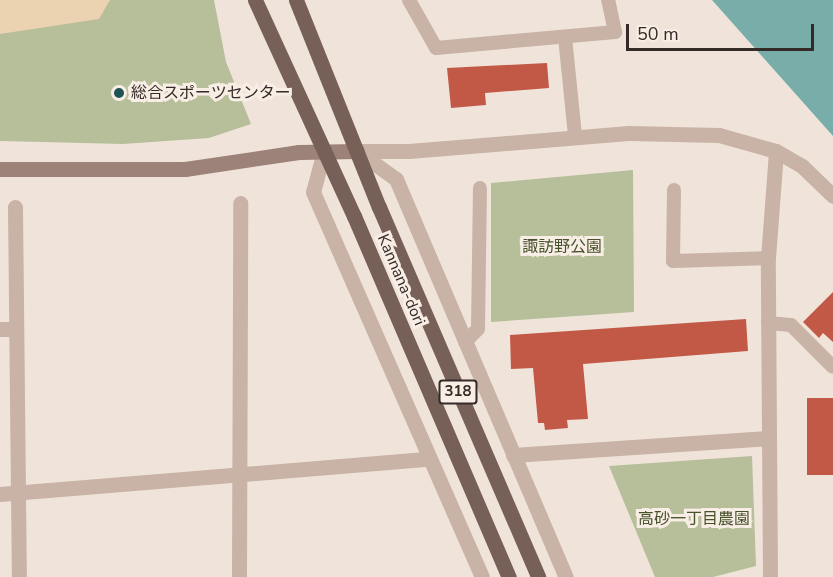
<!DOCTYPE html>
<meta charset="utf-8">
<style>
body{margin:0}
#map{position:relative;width:833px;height:577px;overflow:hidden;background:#f0e4da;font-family:"Nunito Sans","Noto Sans JP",sans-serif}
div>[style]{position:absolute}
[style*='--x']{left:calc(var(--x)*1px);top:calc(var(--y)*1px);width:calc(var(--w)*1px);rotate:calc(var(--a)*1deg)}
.green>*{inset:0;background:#b6bf9a}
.sand>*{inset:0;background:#ebd2b1}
.water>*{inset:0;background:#79adaa}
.building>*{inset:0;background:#c25946}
.lane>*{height:14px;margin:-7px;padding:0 7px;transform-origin:7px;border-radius:7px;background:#c8b3a6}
.street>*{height:15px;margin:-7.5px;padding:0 7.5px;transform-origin:7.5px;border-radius:7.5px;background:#c8b3a6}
.secondary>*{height:15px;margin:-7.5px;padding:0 7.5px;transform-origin:7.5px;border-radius:7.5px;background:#9c8278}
.primary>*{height:15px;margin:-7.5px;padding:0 7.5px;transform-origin:7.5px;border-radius:7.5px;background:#766058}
.dots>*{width:16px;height:16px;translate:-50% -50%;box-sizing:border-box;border:3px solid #f8eee6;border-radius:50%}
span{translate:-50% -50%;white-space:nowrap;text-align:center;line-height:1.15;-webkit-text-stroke:6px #f8eee6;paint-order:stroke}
.shield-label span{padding:2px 4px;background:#f8eee6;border:2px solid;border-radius:4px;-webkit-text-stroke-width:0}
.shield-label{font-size:15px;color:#342a27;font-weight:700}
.poi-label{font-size:16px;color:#342a27}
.left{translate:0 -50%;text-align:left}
.park-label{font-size:16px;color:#47522b}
.street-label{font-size:16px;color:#342a27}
.scale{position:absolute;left:626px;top:24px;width:188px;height:27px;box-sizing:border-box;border:3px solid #342a27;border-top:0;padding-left:8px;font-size:18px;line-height:21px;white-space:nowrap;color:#342a27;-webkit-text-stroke:4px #f8eee6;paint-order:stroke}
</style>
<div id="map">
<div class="green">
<i style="clip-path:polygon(0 0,214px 0,226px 62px,251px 124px,209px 138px,123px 144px,0 141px)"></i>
<i style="clip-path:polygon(633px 170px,634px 312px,491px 322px,491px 183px)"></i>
<i style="clip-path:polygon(752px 456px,756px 566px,713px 577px,655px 577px,609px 466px)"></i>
</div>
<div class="sand">
<i style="clip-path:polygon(0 0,110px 0,99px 19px,0 34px)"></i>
</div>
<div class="water">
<i style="clip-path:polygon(712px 0,833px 0,833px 136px,736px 27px)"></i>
</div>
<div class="building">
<i style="clip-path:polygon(547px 63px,549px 88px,485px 93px,486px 105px,451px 108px,447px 68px)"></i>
<i style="clip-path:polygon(833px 292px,833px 342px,823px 333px,819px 338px,803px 322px)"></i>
<i style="clip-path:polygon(746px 319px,748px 351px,583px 364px,588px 419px,567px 420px,568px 428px,545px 430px,544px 423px,538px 423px,533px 368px,511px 369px,510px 335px)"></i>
<i style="clip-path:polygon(807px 398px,833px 398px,833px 475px,807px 475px)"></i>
</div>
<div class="lane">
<i style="--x:409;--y:0;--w:55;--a:60.6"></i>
<i style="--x:436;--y:48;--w:180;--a:-5.1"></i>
<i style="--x:615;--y:32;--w:33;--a:-102"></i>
<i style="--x:565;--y:37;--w:100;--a:84.2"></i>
<i style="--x:674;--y:190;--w:71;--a:90.8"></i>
<i style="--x:673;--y:261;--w:95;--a:-1.8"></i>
<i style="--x:768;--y:323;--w:23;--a:5"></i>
<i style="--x:791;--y:325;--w:59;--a:45"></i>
<i style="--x:465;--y:342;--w:18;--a:-45"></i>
<i style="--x:478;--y:329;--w:141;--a:-89.2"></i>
</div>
<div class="street">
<i style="--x:324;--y:151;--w:42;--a:105"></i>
<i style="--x:313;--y:192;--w:420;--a:66.3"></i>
<i style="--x:357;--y:151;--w:52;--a:0"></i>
<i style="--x:409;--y:151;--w:220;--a:-4.7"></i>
<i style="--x:628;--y:133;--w:91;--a:1.3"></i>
<i style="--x:719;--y:135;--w:59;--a:15.7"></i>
<i style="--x:776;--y:151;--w:30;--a:30"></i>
<i style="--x:802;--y:166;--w:43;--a:44.1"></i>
<i style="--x:357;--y:151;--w:48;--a:35.7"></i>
<i style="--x:396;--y:179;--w:433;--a:66.9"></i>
<i style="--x:15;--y:207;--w:370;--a:89.4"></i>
<i style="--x:0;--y:329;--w:16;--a:0"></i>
<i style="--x:513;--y:455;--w:256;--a:-3.8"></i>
<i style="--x:0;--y:494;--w:429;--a:-4.7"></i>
<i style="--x:239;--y:577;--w:374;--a:-89.8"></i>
<i style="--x:770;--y:577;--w:319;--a:-90.4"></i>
<i style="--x:768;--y:258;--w:107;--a:-85.7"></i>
</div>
<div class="secondary">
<i style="--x:0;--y:169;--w:185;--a:0"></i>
<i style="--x:185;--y:169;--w:115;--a:-8.5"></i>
<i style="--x:299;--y:152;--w:58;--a:-1"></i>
</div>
<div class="primary">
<i style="--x:255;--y:0;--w:238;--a:65.4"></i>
<i style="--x:354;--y:216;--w:393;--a:66.8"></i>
<i style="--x:296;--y:0;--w:223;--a:68.2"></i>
<i style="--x:379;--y:207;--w:403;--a:66.7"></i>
</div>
<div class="dots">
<i style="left:119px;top:93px;background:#1e5453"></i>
</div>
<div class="shield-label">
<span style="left:458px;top:392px">318</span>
</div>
<div class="poi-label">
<span class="left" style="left:131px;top:93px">総合スポーツセンター</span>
</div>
<div class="park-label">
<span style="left:562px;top:247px">諏訪野公園</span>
<span style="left:694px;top:519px">高砂一丁目農園</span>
</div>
<div class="street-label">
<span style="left:401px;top:280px;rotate:67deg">Kannana-dori</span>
</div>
<div class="scale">50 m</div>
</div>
